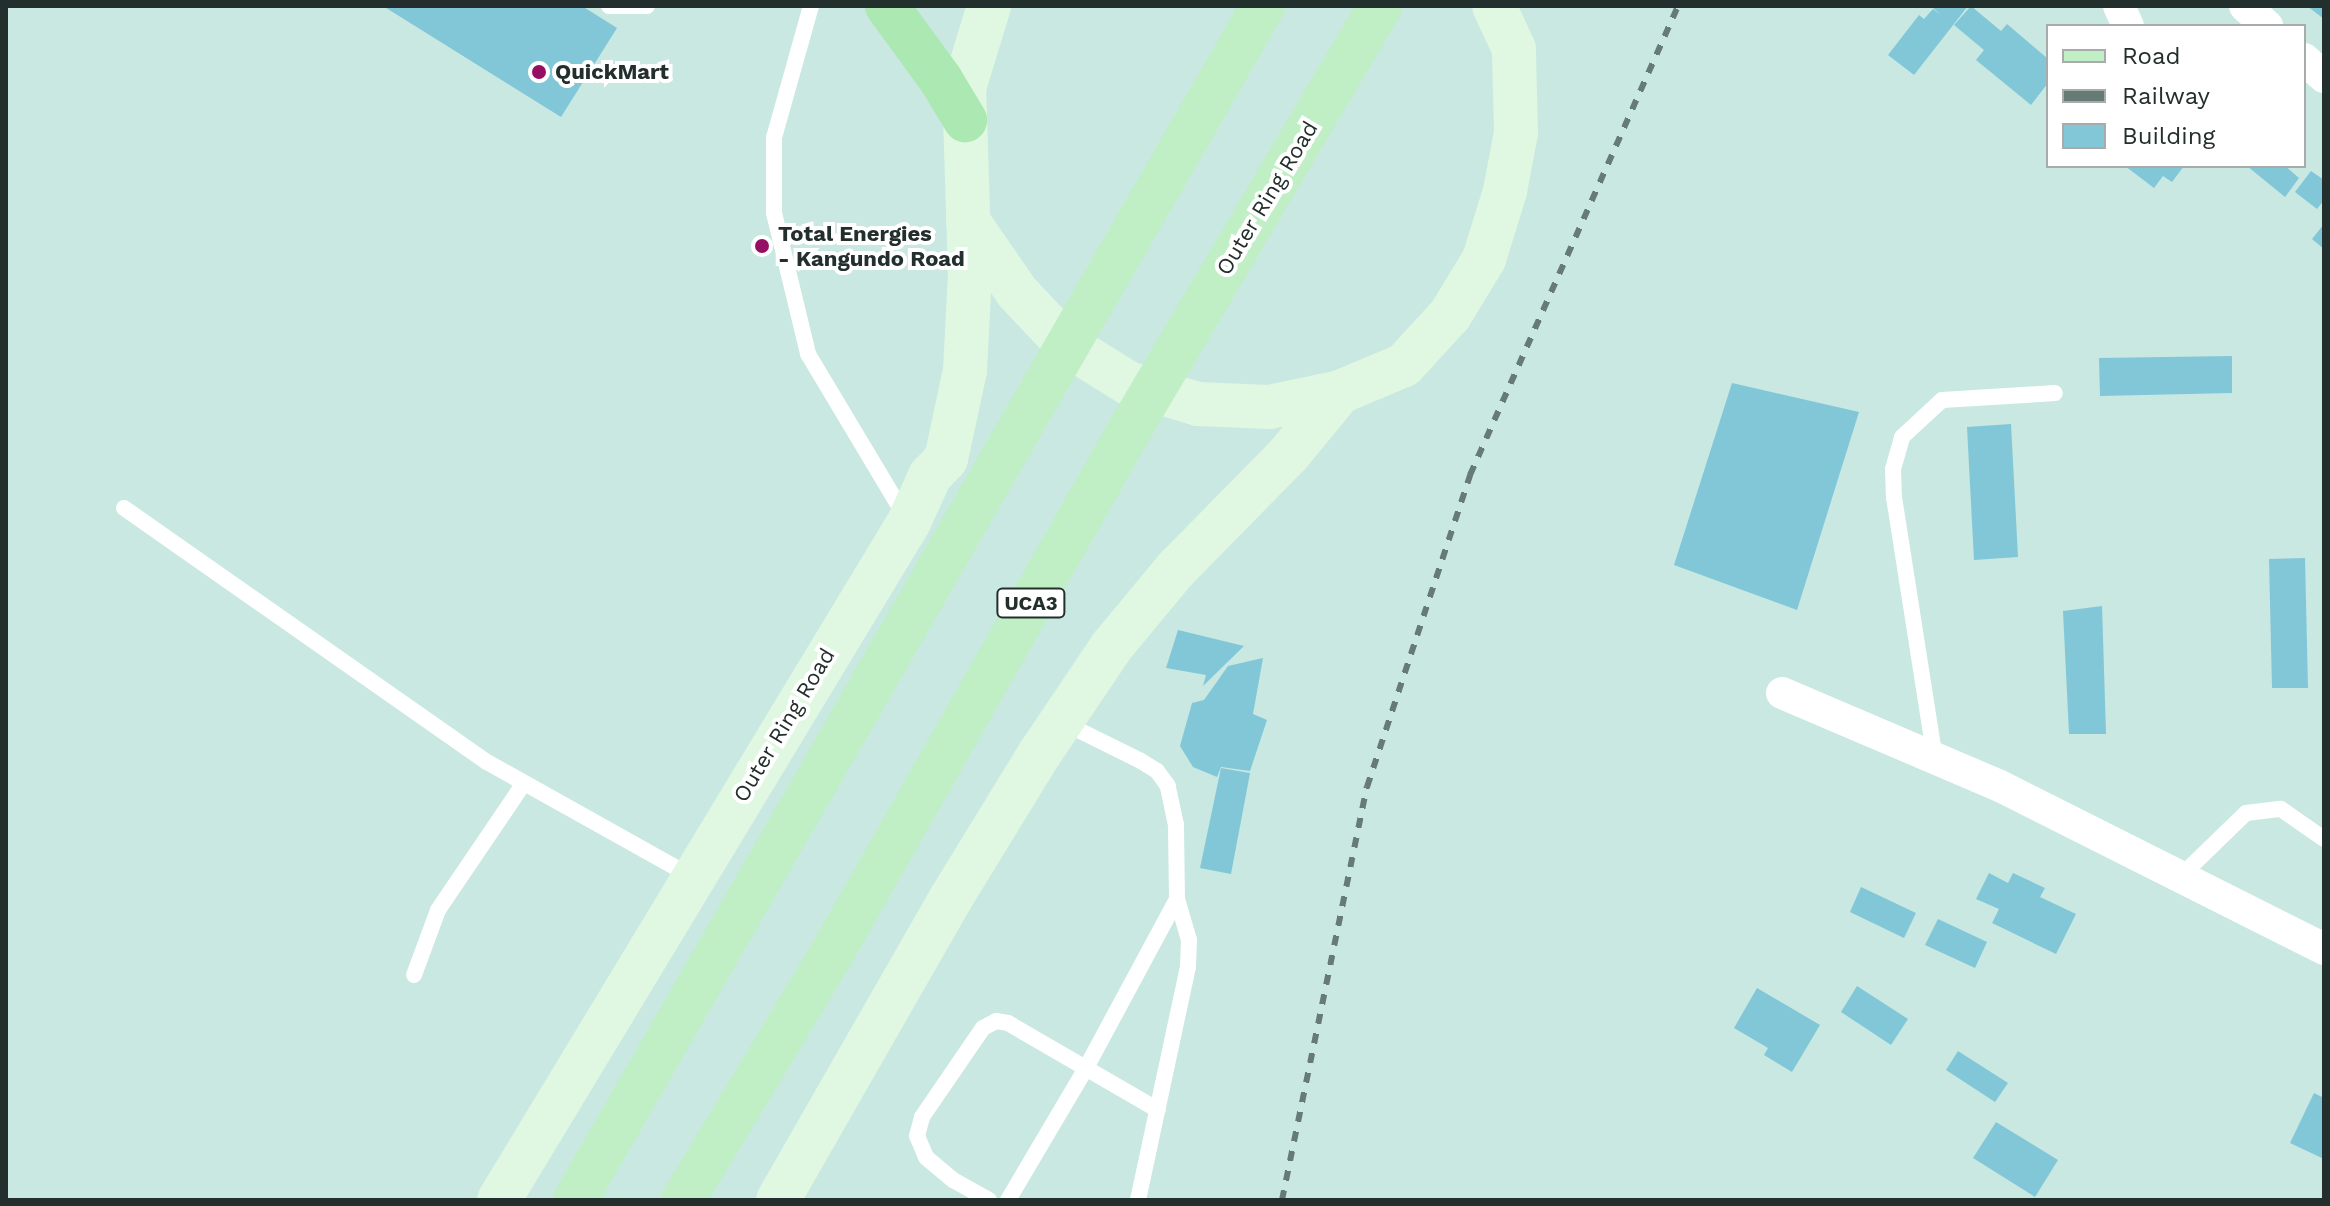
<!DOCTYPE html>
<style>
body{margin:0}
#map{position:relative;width:2330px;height:1206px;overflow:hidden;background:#c8e8e1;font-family:"Work Sans",sans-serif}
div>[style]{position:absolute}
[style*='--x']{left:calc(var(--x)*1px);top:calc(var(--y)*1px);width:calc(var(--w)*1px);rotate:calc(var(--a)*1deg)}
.building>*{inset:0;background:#81c7d8}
.service>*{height:16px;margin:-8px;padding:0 8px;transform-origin:8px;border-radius:8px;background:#fff}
.minor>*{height:32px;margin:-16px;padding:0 16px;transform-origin:16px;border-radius:16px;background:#fff}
.secondary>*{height:44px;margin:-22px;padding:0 22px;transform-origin:22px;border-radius:22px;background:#e0f7e2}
.primary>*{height:44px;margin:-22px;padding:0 22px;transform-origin:22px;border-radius:22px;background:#c0eec5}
.trunk>*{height:44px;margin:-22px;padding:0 22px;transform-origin:22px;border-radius:22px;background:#abe8b2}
.rail>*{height:6px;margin-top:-3px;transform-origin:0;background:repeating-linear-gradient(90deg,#667a76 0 10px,transparent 0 20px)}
.dots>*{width:22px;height:22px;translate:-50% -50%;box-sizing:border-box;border:4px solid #fff;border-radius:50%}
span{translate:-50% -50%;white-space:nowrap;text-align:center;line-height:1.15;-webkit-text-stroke:8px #fff;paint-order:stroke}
.shield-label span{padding:2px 6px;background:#fff;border:2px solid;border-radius:6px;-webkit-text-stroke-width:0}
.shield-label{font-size:20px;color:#232f2c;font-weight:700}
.poi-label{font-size:22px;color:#232f2c;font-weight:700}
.left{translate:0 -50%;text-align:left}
.street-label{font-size:22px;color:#232f2c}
.frame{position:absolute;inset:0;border:8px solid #232f2c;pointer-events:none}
.legend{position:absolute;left:2046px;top:24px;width:260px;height:144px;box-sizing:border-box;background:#fff;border:2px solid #a7acab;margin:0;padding:10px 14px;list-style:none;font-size:24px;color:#232f2c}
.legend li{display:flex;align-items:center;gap:16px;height:40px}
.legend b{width:40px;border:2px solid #a7acab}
</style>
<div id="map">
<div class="building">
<i style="clip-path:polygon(383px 6px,582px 6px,617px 28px,561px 117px)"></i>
<i style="clip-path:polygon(1931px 6px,1968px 6px,1914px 75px,1888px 55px,1919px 15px,1924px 19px,1933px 9px,1941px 15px)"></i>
<i style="clip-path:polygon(1971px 6px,2001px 31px,2007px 24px,2048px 59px,2048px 83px,2031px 105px,1976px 60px,1984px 50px,1954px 25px)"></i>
<i style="clip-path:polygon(2307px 6px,2324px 6px,2324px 19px)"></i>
<i style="clip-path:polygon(2125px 166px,2184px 166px,2172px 182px,2163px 176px,2154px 188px)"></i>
<i style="clip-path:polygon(2247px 166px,2285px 166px,2299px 178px,2285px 197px)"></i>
<i style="clip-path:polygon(2311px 171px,2324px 180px,2324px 200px,2317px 209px,2295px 192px)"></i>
<i style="clip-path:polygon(2324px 224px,2324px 249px,2312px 239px)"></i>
<i style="clip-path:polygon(2232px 356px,2232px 393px,2100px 396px,2099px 358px)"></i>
<i style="clip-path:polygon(1732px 383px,1859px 412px,1797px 610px,1674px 565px)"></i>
<i style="clip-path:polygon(2011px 424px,2018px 557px,1974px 560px,1967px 427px)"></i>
<i style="clip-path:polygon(2305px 558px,2308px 688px,2272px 688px,2269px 559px)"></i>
<i style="clip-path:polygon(2102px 606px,2106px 734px,2069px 734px,2063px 611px)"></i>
<i style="clip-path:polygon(1178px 630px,1244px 646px,1203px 686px,1206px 675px,1166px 668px)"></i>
<i style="clip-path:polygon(1263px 658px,1253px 714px,1267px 720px,1250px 771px,1221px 767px,1217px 777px,1193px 767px,1180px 746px,1192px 703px,1204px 700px,1228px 666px)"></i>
<i style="clip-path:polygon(1221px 768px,1250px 773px,1231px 874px,1200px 868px)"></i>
<i style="clip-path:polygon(1989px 873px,2008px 883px,2013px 873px,2045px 888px,2040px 897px,2076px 914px,2056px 954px,1992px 923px,1999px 909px,1976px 899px)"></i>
<i style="clip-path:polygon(1861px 887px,1916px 913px,1904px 938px,1850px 912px)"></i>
<i style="clip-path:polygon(1938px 919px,1987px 942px,1975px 968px,1925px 945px)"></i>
<i style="clip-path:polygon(1857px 986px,1908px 1019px,1891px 1045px,1841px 1012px)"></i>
<i style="clip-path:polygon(1757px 988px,1820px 1025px,1792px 1072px,1764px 1055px,1768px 1048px,1734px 1028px)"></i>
<i style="clip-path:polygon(1958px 1051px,2008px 1083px,1995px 1102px,1946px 1070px)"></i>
<i style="clip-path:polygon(2314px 1093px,2324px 1098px,2324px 1159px,2290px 1143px)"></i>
<i style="clip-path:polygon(1996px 1122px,2058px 1160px,2035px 1197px,1973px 1158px)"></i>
</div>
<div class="service">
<i style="--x:609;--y:6;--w:38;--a:0"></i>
<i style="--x:811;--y:6;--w:137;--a:105.7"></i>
<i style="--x:774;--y:138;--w:75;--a:90"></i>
<i style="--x:774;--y:213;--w:145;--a:76.4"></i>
<i style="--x:808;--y:354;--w:191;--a:59.1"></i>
<i style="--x:124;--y:508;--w:443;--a:35"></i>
<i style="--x:487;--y:762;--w:234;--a:29.2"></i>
<i style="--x:1935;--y:759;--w:264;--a:-98.9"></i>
<i style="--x:1894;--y:498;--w:29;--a:-92"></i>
<i style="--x:1893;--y:469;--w:33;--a:-74"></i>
<i style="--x:1902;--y:437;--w:54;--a:-42.8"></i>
<i style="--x:1942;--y:400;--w:113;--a:-3.5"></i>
<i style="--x:2182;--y:875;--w:89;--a:-44.1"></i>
<i style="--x:2246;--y:813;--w:35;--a:-7"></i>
<i style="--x:2281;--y:809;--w:52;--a:34.9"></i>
<i style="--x:414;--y:975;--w:69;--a:-69.7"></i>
<i style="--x:438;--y:910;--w:153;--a:-55.9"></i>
<i style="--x:989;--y:1200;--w:41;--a:-150.9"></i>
<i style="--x:953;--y:1180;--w:35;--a:-140"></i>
<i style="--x:926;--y:1157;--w:23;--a:-113"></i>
<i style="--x:917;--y:1136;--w:20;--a:-75"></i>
<i style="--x:922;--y:1117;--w:108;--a:-55.6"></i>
<i style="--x:983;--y:1028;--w:15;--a:-28"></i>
<i style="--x:996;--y:1021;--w:12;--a:9"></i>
<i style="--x:1008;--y:1023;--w:173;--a:30.1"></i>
<i style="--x:1008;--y:1200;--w:153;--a:-59.4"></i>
<i style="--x:1086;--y:1068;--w:192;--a:-61.7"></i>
<i style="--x:1177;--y:899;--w:74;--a:-90.8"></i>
<i style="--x:1176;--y:825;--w:40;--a:-102"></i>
<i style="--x:1168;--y:786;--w:19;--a:-126"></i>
<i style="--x:1157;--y:771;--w:19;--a:-148"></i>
<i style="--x:1141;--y:761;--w:86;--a:-153.7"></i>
<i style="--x:1138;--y:1200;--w:238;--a:-77.9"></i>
<i style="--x:1188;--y:967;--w:27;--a:-88"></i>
<i style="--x:1189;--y:940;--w:43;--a:-106.3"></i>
</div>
<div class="minor">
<i style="--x:2119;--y:6;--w:22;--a:66"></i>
<i style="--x:2245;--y:6;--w:30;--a:42"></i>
<i style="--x:2304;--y:59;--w:27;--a:42"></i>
<i style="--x:1782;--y:693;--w:235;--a:23.1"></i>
<i style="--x:1998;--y:785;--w:365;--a:26.7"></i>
</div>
<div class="secondary">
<i style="--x:968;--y:221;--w:86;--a:55.4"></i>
<i style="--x:1017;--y:292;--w:73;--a:46.7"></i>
<i style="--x:1067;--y:345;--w:72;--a:31.9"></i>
<i style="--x:1128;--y:383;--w:73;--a:16.7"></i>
<i style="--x:1198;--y:404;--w:71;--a:2.4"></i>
<i style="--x:1269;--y:407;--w:73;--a:-11.9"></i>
<i style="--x:1340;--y:392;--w:69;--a:-22.9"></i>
<i style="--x:1404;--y:365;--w:68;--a:-47.4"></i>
<i style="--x:1450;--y:315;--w:66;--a:-58.7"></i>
<i style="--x:1484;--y:259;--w:71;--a:-72.8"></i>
<i style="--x:1505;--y:191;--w:59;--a:-79.3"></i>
<i style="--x:1516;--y:133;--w:84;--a:-91.4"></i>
<i style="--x:1514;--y:49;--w:47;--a:-114.9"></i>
<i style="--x:499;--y:1200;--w:792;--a:-58.84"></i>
<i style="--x:909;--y:522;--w:51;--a:-65.5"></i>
<i style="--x:930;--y:476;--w:23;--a:-47"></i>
<i style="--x:946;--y:459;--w:91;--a:-77.9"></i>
<i style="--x:965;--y:370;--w:95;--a:-87"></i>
<i style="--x:970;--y:275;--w:187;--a:-91.8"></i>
<i style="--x:964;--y:88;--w:86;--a:-73"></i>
<i style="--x:778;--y:1200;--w:348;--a:-60.2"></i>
<i style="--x:951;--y:898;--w:170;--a:-58.5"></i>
<i style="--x:1040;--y:753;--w:129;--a:-56.1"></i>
<i style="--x:1112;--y:646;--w:100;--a:-50.3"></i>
<i style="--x:1176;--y:569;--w:161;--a:-45.5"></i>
<i style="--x:1289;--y:454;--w:80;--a:-50.6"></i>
</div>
<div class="primary">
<i style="--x:575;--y:1200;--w:1378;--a:-60.05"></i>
<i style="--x:683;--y:1200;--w:280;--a:-58.9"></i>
<i style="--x:828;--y:960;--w:617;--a:-60.36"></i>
<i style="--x:1133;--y:424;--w:486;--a:-59.4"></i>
</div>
<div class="trunk">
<i style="--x:887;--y:6;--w:92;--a:53.9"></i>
<i style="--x:941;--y:80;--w:47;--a:59"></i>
</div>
<div class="rail">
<i style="--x:1282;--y:1200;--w:422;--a:-78.4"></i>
<i style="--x:1367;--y:787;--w:329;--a:-71.7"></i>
<i style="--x:1470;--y:475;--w:513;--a:-66.08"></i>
</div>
<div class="dots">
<i style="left:539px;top:72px;background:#970f64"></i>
<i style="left:762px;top:246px;background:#970f64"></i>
</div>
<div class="shield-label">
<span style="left:1031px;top:603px">UCA3</span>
</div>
<div class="poi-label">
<span class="left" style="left:555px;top:72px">QuickMart</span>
<span class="left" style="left:778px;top:246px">Total Energies<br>- Kangundo Road</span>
</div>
<div class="street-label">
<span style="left:1267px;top:198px;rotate:-59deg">Outer Ring Road</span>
<span style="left:784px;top:725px;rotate:-59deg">Outer Ring Road</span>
</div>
<div class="frame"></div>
<ul class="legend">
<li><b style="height:10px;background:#c0eec5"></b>Road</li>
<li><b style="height:10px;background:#667a76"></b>Railway</li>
<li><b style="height:22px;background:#81c7d8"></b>Building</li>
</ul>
</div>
